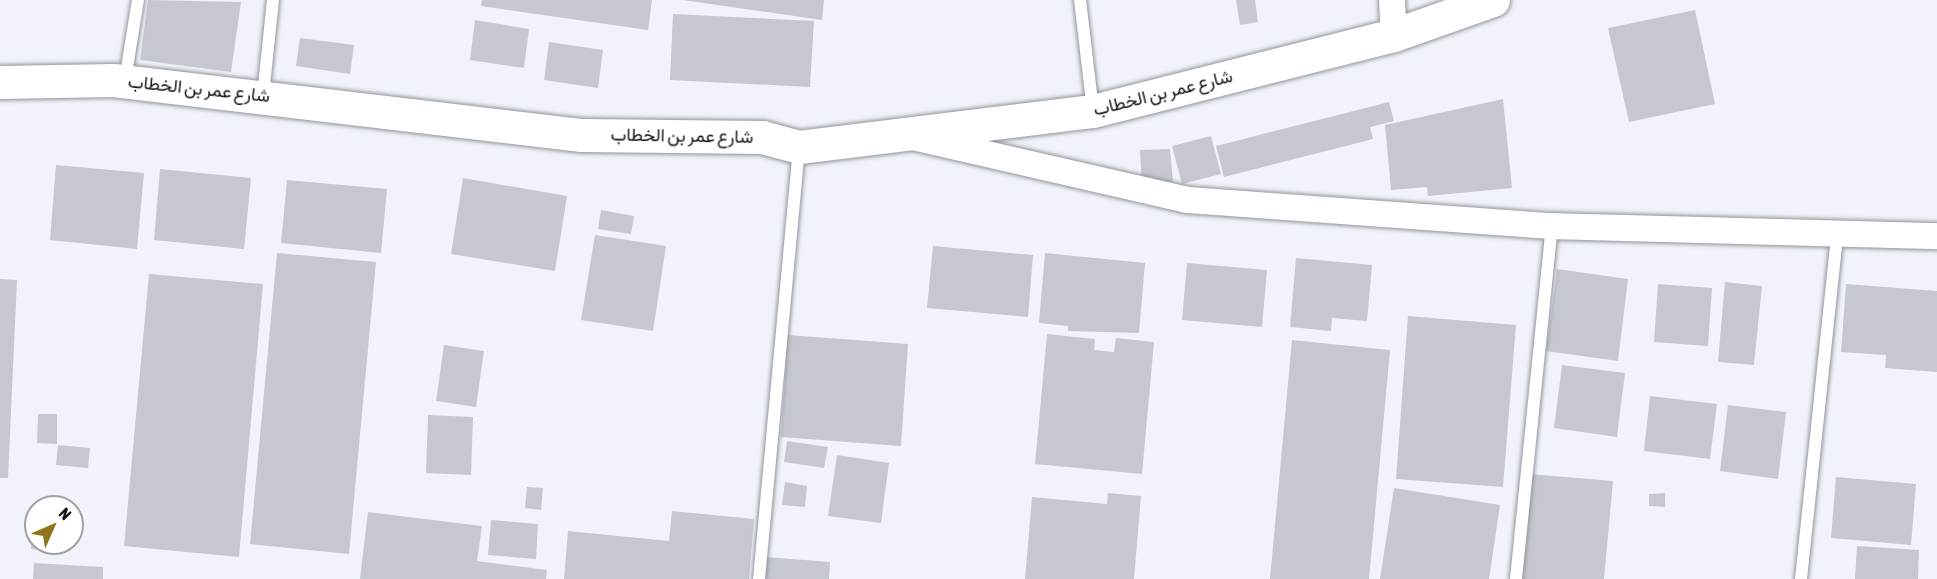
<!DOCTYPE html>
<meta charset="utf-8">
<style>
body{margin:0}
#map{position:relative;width:1937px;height:579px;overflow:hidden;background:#f0f4fa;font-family:"Asap Condensed",Vazirmatn,sans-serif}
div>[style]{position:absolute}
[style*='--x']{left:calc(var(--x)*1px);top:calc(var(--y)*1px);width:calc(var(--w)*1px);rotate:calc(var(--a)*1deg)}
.building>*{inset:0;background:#c5c9cf}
.roads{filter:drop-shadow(0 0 2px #91959b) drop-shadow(0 0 2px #91959b)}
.service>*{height:12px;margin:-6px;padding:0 6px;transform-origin:6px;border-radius:6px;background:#fff}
.minor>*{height:26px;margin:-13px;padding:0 13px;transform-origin:13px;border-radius:13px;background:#fff}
.secondary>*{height:33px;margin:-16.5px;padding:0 16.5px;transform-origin:16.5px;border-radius:16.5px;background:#fff}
span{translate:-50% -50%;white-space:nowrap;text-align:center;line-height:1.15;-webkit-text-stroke:4.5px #fff;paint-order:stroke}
.street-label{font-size:18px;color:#111215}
.north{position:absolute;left:24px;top:495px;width:60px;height:60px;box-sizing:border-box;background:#fff;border:2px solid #a0a0a1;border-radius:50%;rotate:45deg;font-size:16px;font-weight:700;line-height:24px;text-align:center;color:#111215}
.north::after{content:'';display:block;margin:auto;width:21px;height:27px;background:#91751b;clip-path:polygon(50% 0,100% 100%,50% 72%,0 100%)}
</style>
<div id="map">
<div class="building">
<i style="clip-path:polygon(148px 0,241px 2px,231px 72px,140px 60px)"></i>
<i style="clip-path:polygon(482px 0,652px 0,648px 30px,481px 6px)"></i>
<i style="clip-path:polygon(683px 0,824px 0,822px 20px)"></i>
<i style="clip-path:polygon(1236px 0,1255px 0,1258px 22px,1240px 25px)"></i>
<i style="clip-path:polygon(1695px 10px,1715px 104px,1629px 122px,1608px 28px)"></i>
<i style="clip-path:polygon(673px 14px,814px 21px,810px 87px,670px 80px)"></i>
<i style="clip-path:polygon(475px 20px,529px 29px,524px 68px,470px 60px)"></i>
<i style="clip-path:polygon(300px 38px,354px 45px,350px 74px,296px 66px)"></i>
<i style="clip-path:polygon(549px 42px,603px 50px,598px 88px,544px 80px)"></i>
<i style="clip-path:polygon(1503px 99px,1512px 188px,1428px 196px,1427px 187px,1391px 190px,1385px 125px)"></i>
<i style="clip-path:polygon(1389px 102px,1394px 121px,1370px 127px,1373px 139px,1224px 177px,1216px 146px)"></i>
<i style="clip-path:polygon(1211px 136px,1221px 174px,1182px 184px,1172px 146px)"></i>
<i style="clip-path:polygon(1170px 149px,1173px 182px,1142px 184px,1140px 150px)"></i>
<i style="clip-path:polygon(56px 165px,144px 173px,137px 249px,50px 240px)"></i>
<i style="clip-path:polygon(160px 169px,251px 178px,244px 249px,154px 240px)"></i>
<i style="clip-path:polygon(463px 178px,567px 196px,555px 271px,451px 254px)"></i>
<i style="clip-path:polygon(287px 180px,387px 189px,381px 253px,281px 243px)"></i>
<i style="clip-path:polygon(601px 210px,634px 216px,631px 234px,598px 229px)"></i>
<i style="clip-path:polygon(595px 235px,666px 246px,653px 331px,581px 320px)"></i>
<i style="clip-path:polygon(933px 246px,1033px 255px,1028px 317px,927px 308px)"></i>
<i style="clip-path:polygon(277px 253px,376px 262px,349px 554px,250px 544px)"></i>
<i style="clip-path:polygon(1045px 253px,1145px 263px,1139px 333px,1068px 331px,1068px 326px,1039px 323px)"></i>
<i style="clip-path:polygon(1296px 258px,1372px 265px,1367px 321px,1332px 318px,1331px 331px,1290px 327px)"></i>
<i style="clip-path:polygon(1187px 263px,1267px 270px,1262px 327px,1182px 320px)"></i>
<i style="clip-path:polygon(1557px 269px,1628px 279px,1618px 361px,1546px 351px)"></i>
<i style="clip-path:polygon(149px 274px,263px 284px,239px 557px,124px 546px)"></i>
<i style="clip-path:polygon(0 279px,17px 280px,8px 478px,0 478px)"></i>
<i style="clip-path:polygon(1725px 282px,1762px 286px,1754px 365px,1718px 362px)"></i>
<i style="clip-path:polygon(1658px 284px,1712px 288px,1708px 346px,1654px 342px)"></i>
<i style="clip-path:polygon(1846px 284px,1937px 291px,1937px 372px,1885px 368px,1886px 355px,1841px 352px)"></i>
<i style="clip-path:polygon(1408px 316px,1516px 325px,1503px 487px,1396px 479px)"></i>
<i style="clip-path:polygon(1047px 334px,1095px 339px,1094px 350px,1114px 352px,1116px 338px,1154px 342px,1142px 474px,1035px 464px)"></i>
<i style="clip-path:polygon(788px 335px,908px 344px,901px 446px,781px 437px)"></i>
<i style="clip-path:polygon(1292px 340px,1390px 350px,1369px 579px,1270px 579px)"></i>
<i style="clip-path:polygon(444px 345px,484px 351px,476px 407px,436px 401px)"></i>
<i style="clip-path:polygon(1562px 365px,1625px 373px,1617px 437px,1554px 428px)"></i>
<i style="clip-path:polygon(1650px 396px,1717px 404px,1710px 459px,1644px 451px)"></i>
<i style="clip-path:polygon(1728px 405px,1786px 412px,1778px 479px,1720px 471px)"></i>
<i style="clip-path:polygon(38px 414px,57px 414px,57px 444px,37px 443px)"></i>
<i style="clip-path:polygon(428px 415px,473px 417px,471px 475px,426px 473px)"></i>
<i style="clip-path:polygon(787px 441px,828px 447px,824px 468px,784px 462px)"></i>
<i style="clip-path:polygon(58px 445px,90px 448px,88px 468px,56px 465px)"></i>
<i style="clip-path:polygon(837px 455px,889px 463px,881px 523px,828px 516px)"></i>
<i style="clip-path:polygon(1530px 474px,1613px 481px,1604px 579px,1521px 579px)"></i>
<i style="clip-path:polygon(1836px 477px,1916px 484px,1911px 545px,1831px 538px)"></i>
<i style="clip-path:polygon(785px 482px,807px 486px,805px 507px,782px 505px)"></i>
<i style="clip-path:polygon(527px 487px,543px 488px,541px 510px,525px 508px)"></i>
<i style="clip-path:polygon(1394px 488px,1500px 505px,1489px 579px,1380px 579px)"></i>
<i style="clip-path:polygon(1108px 493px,1141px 496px,1134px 579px,1025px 579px,1032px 497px,1107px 504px)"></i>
<i style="clip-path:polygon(1665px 493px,1665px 507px,1649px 506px,1649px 494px)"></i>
<i style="clip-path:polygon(672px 511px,754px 519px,749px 579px,564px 579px,568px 531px,669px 541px)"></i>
<i style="clip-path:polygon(368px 512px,482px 526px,477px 561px,547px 570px,546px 579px,360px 579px)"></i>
<i style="clip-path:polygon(491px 520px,538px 524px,536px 559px,488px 555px)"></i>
<i style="clip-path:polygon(32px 532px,36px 543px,47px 543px,46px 550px,31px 549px)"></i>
<i style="clip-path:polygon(1857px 546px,1919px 550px,1918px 579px,1855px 579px)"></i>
<i style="clip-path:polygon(766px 557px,830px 562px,829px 579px,764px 579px)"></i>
<i style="clip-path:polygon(34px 563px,103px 567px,103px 579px,33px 579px)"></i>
</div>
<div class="roads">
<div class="service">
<i style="--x:1080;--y:0;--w:111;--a:83.3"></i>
<i style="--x:125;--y:80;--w:81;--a:-80.8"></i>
<i style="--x:263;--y:95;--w:96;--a:-84"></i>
<i style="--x:759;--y:579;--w:433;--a:-84.7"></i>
<i style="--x:1516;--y:579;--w:355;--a:-84.2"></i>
<i style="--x:1801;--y:579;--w:347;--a:-84"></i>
</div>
<div class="minor">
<i style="--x:1392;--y:0;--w:35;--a:87"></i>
<i style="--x:917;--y:138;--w:277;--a:12.9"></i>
<i style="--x:1187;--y:200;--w:366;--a:4.1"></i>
<i style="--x:1552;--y:226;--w:385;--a:1.5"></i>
</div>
<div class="secondary">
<i style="--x:0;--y:82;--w:113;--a:-1"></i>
<i style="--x:113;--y:80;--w:472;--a:6.7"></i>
<i style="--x:582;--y:135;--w:180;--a:0.6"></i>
<i style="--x:762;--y:137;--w:38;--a:15"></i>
<i style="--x:799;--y:147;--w:296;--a:-7"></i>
<i style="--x:1093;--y:111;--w:310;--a:-14.2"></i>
<i style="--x:1394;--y:35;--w:105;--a:-19.5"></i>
</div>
</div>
<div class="street-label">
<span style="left:199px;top:89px;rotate:6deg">شارع عمر بن الخطاب</span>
<span style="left:1163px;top:93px;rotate:-14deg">شارع عمر بن الخطاب</span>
<span style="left:682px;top:136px;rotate:1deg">شارع عمر بن الخطاب</span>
</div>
<div class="north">N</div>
</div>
